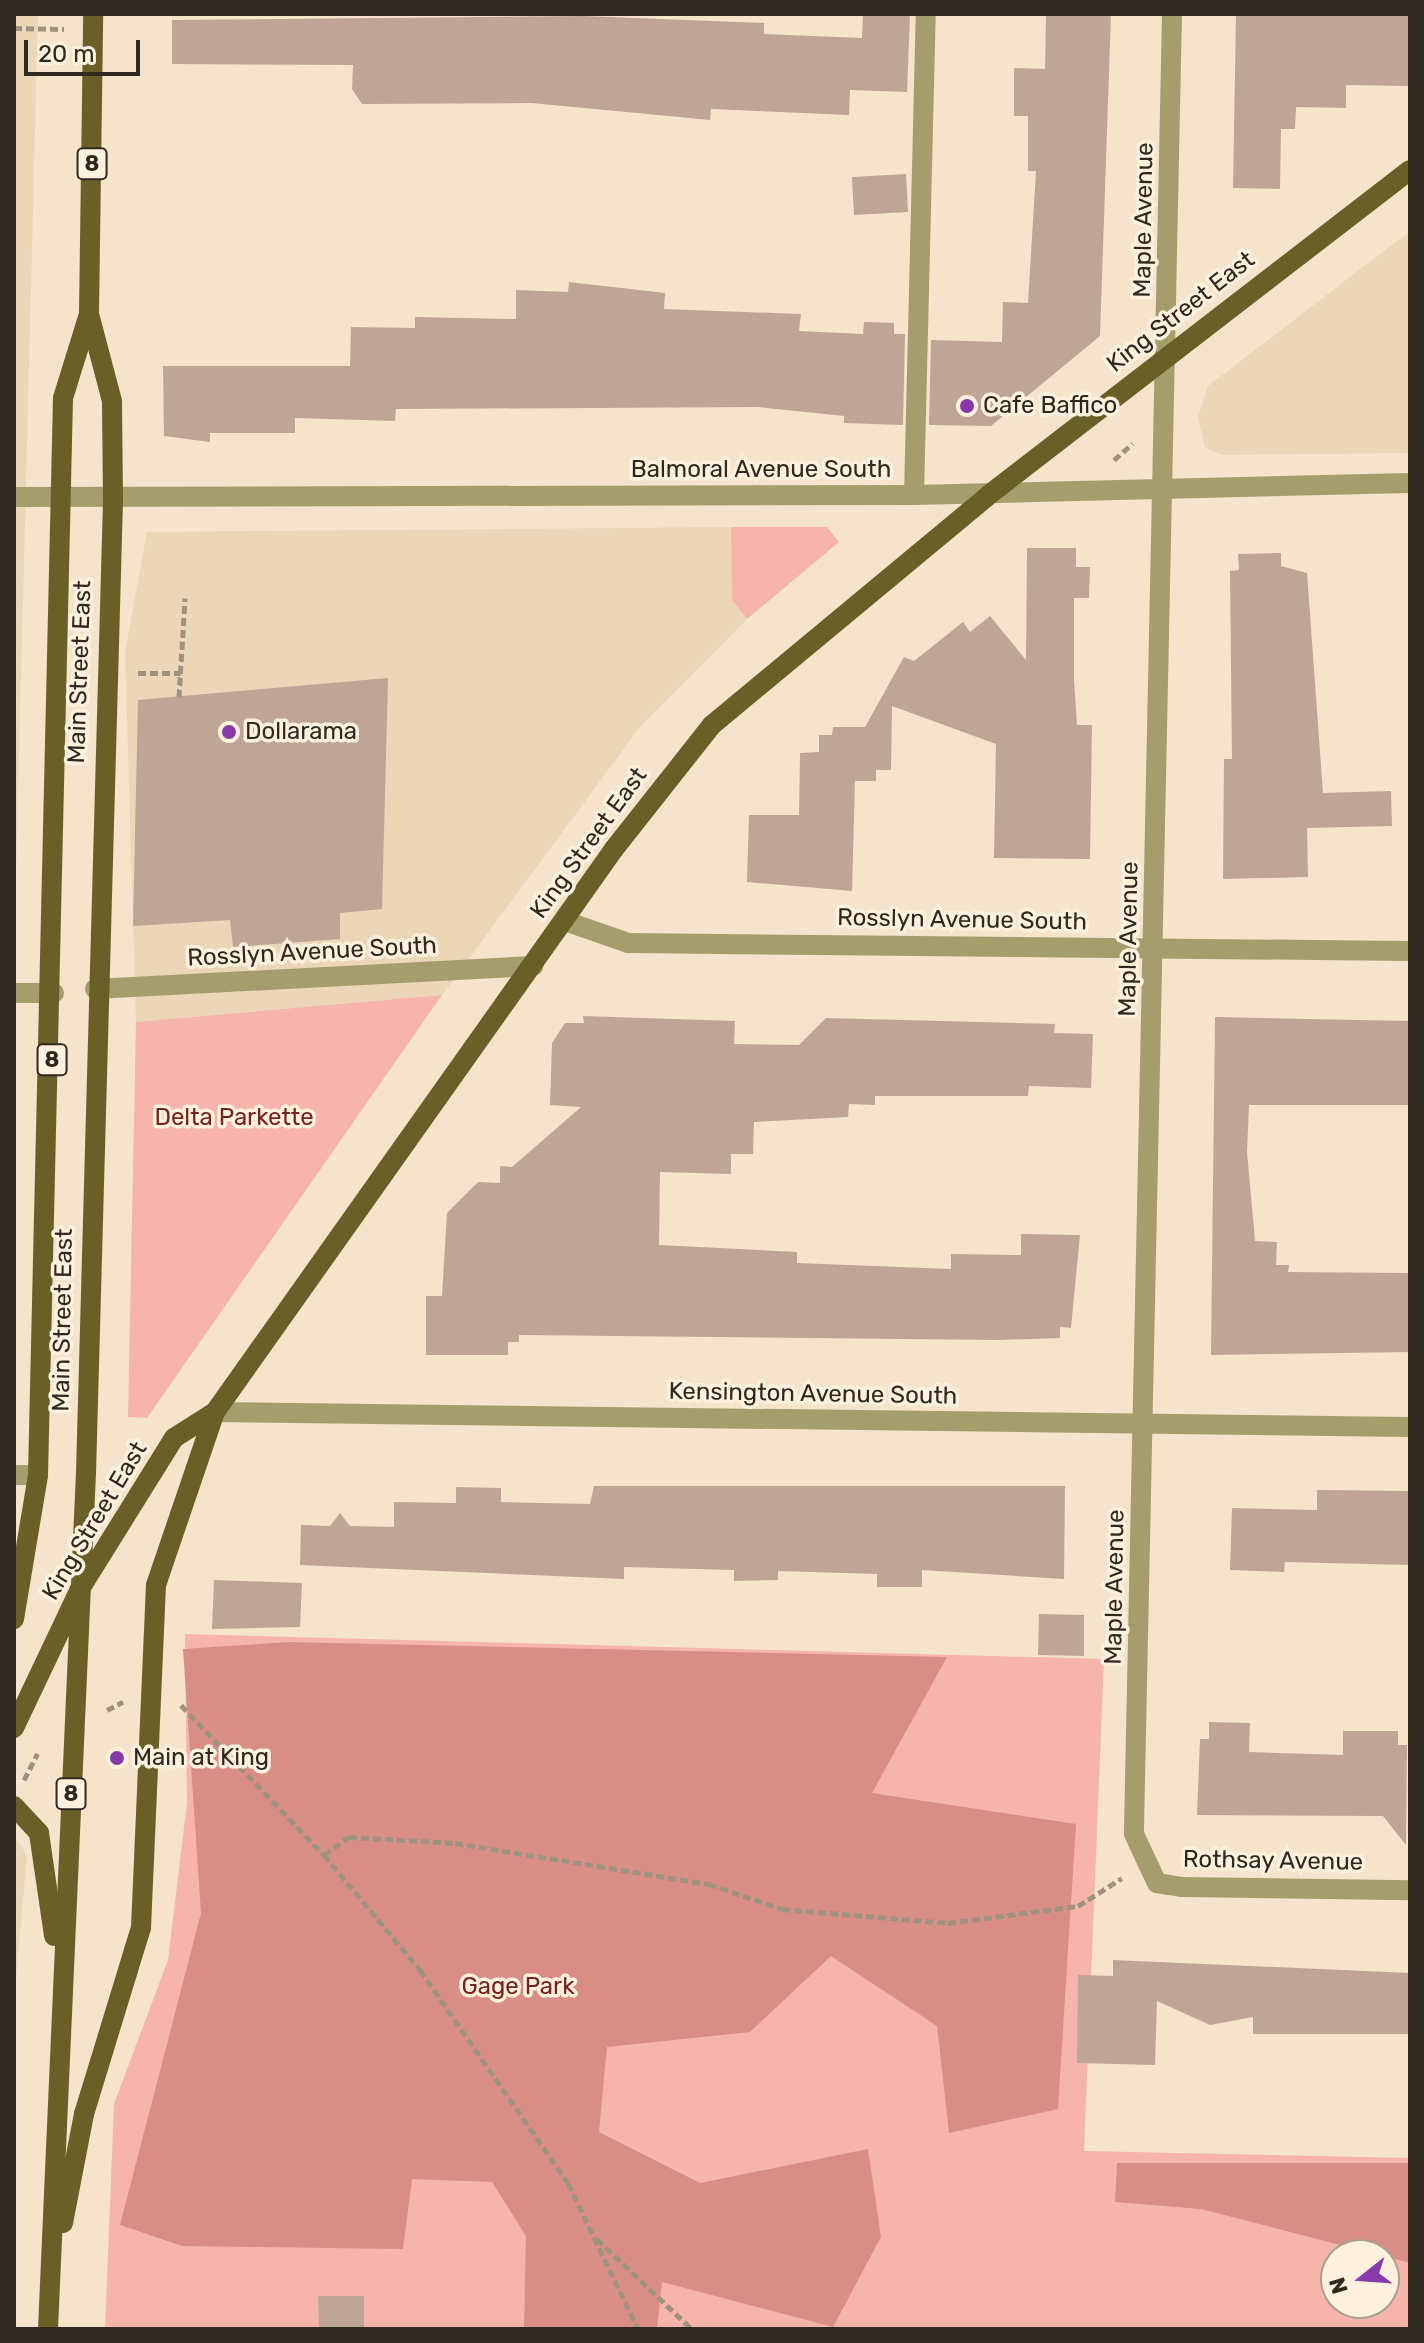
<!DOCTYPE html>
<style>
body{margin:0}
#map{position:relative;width:1424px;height:2343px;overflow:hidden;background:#f5e3cc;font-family:Rubik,sans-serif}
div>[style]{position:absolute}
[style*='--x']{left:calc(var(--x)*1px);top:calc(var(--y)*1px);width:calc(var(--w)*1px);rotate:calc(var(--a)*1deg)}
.built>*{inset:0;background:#ebd6b8}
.green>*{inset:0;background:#f6b4ab}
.forest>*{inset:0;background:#d88e85}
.building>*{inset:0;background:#bea596}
.path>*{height:5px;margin-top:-2.5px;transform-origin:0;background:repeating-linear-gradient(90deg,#9f9281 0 8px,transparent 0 12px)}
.minor>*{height:20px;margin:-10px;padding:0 10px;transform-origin:10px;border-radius:10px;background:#a59e6c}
.major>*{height:20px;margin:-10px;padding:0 10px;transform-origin:10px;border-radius:10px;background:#696027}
.dots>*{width:22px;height:22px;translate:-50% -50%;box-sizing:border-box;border:4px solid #fff1de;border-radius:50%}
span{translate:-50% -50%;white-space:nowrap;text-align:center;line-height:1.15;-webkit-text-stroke:7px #fff1de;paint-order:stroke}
.shield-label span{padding:2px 6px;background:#fff1de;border:2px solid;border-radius:6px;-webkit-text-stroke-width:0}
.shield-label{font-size:22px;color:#2e281f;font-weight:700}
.street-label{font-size:24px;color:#2e281f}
.poi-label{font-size:24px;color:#2e281f}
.left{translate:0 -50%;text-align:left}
.park-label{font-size:24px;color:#78211d}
.frame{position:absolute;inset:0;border:16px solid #2e281f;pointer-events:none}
.north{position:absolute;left:1320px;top:2239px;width:80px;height:80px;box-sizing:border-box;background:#fff1de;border:2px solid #aba192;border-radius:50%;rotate:253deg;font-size:22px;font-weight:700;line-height:32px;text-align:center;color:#2e281f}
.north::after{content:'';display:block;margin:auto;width:28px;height:36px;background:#8839aa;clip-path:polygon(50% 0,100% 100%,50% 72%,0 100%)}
.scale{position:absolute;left:24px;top:40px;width:116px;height:36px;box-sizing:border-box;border:4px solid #2e281f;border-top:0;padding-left:10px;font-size:24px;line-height:28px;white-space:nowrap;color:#2e281f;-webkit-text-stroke:6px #fff1de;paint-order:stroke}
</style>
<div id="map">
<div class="built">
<i style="clip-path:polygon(14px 14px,38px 14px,14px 953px)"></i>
<i style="clip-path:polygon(1410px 231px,1410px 453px,1222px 455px,1205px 448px,1198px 417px,1208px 386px)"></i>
<i style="clip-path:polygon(731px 527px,732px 600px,747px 619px,640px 727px,442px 995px,136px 1022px,125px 652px,147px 532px)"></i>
<i style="clip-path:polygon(14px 1836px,27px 1855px,14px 2003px)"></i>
</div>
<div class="green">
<i style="clip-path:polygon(731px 527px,827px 527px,839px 542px,747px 619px,732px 600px)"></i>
<i style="clip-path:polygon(442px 995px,147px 1418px,128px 1417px,136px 1022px)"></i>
<i style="clip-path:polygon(evenodd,185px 1634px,1104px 1659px,1084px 2151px,1410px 2158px,1410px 2329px,105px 2329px,114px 2104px,168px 1960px,187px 1803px,185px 1634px,1336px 2255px,1384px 2255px,1384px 2303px,1336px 2303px,1336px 2255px)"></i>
</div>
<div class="forest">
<i style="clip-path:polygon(288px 1642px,947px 1657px,872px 1793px,1076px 1824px,1058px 2109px,949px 2133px,937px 2026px,831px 1956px,750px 2032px,607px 2047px,599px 2132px,700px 2183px,868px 2149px,881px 2237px,833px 2327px,662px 2282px,657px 2329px,524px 2329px,526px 2236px,492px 2182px,412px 2179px,403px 2249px,182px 2246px,120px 2225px,201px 1913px,183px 1649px)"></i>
<i style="clip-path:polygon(1117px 2163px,1410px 2163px,1410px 2263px,1201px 2209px,1115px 2202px)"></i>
</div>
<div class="building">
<i style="clip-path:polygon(863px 14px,910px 14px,907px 92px,850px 90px,849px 115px,711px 109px,710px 120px,532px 103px,362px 104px,352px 89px,353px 65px,172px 64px,172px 20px,583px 16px,764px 23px,764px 34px,862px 38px)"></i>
<i style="clip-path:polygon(1046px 14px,1111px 14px,1100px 336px,991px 426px,929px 425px,931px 340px,1002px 342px,1003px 302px,1028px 303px,1036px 171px,1028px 171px,1028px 116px,1014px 116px,1014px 68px,1045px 69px)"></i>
<i style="clip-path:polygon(1236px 14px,1410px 14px,1410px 86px,1346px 85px,1346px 108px,1296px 107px,1295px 129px,1281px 129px,1280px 189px,1233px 188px)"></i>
<i style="clip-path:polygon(906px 174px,908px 212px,854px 215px,852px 177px)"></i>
<i style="clip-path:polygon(569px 282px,665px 293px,664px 309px,801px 314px,799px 331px,863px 334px,864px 322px,894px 323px,894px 334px,905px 334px,903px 425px,844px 423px,844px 416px,758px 407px,396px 409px,395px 421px,295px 418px,295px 433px,210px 433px,210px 442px,164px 436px,163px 366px,350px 366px,351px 327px,415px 328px,415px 317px,516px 319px,516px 290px,568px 292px)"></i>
<i style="clip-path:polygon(1027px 548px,1076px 548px,1076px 567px,1090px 567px,1089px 598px,1074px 598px,1074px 680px,1077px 725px,1092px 725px,1090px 859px,994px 858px,996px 744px,892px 706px,891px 770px,876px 770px,876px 781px,855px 781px,852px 891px,747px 882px,749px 815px,799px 815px,800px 753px,819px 752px,819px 735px,832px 735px,833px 727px,865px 727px,904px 657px,914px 661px,963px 622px,970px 632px,990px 616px,1026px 660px)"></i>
<i style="clip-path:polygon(1281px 553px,1281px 566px,1307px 573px,1323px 793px,1391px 791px,1392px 826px,1307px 828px,1308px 877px,1223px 879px,1224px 759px,1232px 759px,1230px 571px,1239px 570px,1238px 554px)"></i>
<i style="clip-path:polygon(388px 678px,382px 909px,340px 913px,340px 939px,233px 947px,230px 920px,133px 926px,138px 700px)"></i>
<i style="clip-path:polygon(583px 1016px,735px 1021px,734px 1044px,799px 1045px,826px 1018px,1055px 1024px,1054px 1033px,1093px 1034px,1091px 1088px,1029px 1086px,1028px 1096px,875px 1096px,875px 1105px,849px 1104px,848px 1117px,754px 1122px,753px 1154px,731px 1154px,731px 1174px,660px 1172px,659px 1245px,797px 1252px,797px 1263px,951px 1269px,951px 1254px,1021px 1255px,1021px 1234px,1080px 1235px,1071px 1328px,1060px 1327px,1060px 1338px,998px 1340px,519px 1335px,519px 1342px,508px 1342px,508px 1355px,426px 1355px,426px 1296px,442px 1296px,447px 1213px,478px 1182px,500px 1183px,500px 1166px,512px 1167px,581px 1107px,550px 1105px,552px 1043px,565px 1023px,584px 1023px)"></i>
<i style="clip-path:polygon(1215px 1017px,1410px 1021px,1410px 1105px,1249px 1105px,1247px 1152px,1255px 1241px,1277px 1242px,1276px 1265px,1289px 1265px,1288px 1272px,1408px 1273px,1410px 1352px,1211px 1355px)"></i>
<i style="clip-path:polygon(594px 1486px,1065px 1486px,1064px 1579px,922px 1570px,922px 1587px,877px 1587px,877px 1574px,778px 1571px,778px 1580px,734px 1581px,734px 1570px,624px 1567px,624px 1579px,300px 1565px,301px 1525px,330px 1526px,340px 1513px,350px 1526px,394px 1527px,394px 1502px,456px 1503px,456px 1487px,501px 1488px,501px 1502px,590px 1504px)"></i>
<i style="clip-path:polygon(1317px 1490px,1410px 1491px,1410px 1565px,1285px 1562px,1284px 1572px,1230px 1570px,1232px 1508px,1317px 1510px)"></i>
<i style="clip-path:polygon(214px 1580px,302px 1583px,300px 1627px,212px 1629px)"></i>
<i style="clip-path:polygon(1039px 1614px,1084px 1615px,1084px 1656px,1038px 1655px)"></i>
<i style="clip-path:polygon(1209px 1722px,1250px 1723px,1249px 1752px,1343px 1755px,1343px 1731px,1398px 1731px,1398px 1745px,1407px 1745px,1406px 1845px,1383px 1816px,1197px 1815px,1200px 1739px,1209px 1739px)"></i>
<i style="clip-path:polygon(1113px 1960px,1410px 1973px,1410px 2034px,1253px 2034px,1253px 2017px,1210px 2025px,1157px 2001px,1155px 2065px,1077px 2063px,1078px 1975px,1113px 1976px)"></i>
<i style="clip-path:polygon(318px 2296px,364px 2296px,364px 2329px,319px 2329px)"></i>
</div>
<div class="path">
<i style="--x:14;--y:28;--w:50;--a:1.1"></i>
<i style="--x:1114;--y:460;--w:25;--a:-42"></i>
<i style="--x:138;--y:673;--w:43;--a:0"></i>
<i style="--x:179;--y:697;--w:99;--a:-86.5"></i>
<i style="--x:181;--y:1705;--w:207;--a:46.4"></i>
<i style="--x:324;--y:1855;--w:150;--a:50.1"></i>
<i style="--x:420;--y:1970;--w:259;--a:55.2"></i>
<i style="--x:568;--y:2183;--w:162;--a:64.4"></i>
<i style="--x:107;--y:1710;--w:18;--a:-27"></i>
<i style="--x:24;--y:1780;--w:30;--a:-63"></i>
<i style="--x:324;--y:1855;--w:31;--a:-36"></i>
<i style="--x:349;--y:1837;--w:106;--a:3.2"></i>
<i style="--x:455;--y:1843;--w:257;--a:9.2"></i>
<i style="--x:709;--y:1884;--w:77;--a:18.9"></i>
<i style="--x:782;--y:1909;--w:167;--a:4.8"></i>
<i style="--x:948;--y:1923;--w:131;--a:-7.5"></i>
<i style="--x:1078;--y:1906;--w:52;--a:-32.5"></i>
<i style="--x:597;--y:2239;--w:131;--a:43.5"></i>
</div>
<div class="minor">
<i style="--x:1172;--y:14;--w:1820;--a:91.2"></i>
<i style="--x:1134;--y:1834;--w:54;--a:64.9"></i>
<i style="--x:1157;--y:1883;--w:24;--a:9"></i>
<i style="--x:1181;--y:1887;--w:229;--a:0.8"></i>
<i style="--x:914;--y:495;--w:481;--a:-88.6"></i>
<i style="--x:14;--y:497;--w:900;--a:-0.13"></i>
<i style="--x:914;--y:495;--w:496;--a:-1.4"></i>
<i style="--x:565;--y:921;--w:67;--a:19.2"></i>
<i style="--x:628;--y:943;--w:782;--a:0.59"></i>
<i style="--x:95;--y:989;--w:439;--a:-3"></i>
<i style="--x:14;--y:993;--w:40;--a:0"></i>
<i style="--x:215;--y:1412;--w:1195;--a:0.72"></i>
<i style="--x:14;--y:1475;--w:24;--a:0"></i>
</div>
<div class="major">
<i style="--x:14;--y:1619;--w:146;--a:-80.5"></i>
<i style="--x:38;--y:1475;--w:1077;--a:-88.67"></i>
<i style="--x:63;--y:398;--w:88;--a:-72.8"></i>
<i style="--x:89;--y:314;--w:300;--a:-89.2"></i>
<i style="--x:14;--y:1728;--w:154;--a:-64.6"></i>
<i style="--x:80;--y:1589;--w:178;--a:-58.1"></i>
<i style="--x:174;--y:1438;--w:49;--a:-32.4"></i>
<i style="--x:215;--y:1412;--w:690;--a:-54.67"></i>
<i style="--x:614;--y:849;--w:158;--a:-51.7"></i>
<i style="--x:712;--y:725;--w:361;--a:-39.7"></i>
<i style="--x:990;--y:494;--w:530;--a:-37.65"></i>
<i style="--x:14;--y:1806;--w:37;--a:47"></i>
<i style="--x:39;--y:1833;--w:104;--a:81.7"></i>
<i style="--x:63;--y:2223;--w:111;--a:-79.1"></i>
<i style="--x:84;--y:2114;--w:195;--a:-73"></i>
<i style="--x:141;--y:1928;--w:343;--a:-87.5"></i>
<i style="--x:156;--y:1585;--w:183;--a:-71.2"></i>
<i style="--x:48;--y:2329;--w:857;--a:-87.46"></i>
<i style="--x:86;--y:1473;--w:973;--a:-88.41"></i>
<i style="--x:113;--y:500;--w:99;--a:-90.6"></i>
<i style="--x:112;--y:401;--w:90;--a:-104.8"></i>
</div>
<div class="dots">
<i style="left:967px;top:406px;background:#8839aa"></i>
<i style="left:229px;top:732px;background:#8839aa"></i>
<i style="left:117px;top:1758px;background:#8839aa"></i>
</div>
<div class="shield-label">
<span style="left:92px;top:164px">8</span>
<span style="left:52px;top:1060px">8</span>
<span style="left:71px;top:1794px">8</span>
</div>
<div class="street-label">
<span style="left:1144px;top:220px;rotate:-89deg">Maple Avenue</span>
<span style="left:1181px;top:312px;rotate:-38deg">King Street East</span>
<span style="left:761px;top:470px">Balmoral Avenue South</span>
<span style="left:80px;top:672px;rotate:-88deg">Main Street East</span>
<span style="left:589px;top:843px;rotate:-54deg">King Street East</span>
<span style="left:962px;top:920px;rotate:1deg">Rosslyn Avenue South</span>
<span style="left:1129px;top:939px;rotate:-89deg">Maple Avenue</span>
<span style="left:312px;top:952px;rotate:-3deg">Rosslyn Avenue South</span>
<span style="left:63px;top:1320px;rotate:-89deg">Main Street East</span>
<span style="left:813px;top:1394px;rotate:1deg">Kensington Avenue South</span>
<span style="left:95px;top:1521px;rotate:-59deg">King Street East</span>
<span style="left:1115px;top:1587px;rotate:-89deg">Maple Avenue</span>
<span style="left:1273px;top:1861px;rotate:1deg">Rothsay Avenue</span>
</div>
<div class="poi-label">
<span class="left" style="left:983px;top:406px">Cafe Baffico</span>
<span class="left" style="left:245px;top:732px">Dollarama</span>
<span class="left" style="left:133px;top:1758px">Main at King</span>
</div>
<div class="park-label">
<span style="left:234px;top:1118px">Delta Parkette</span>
<span style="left:518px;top:1987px">Gage Park</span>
</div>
<div class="frame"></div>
<div class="north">N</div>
<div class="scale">20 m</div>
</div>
